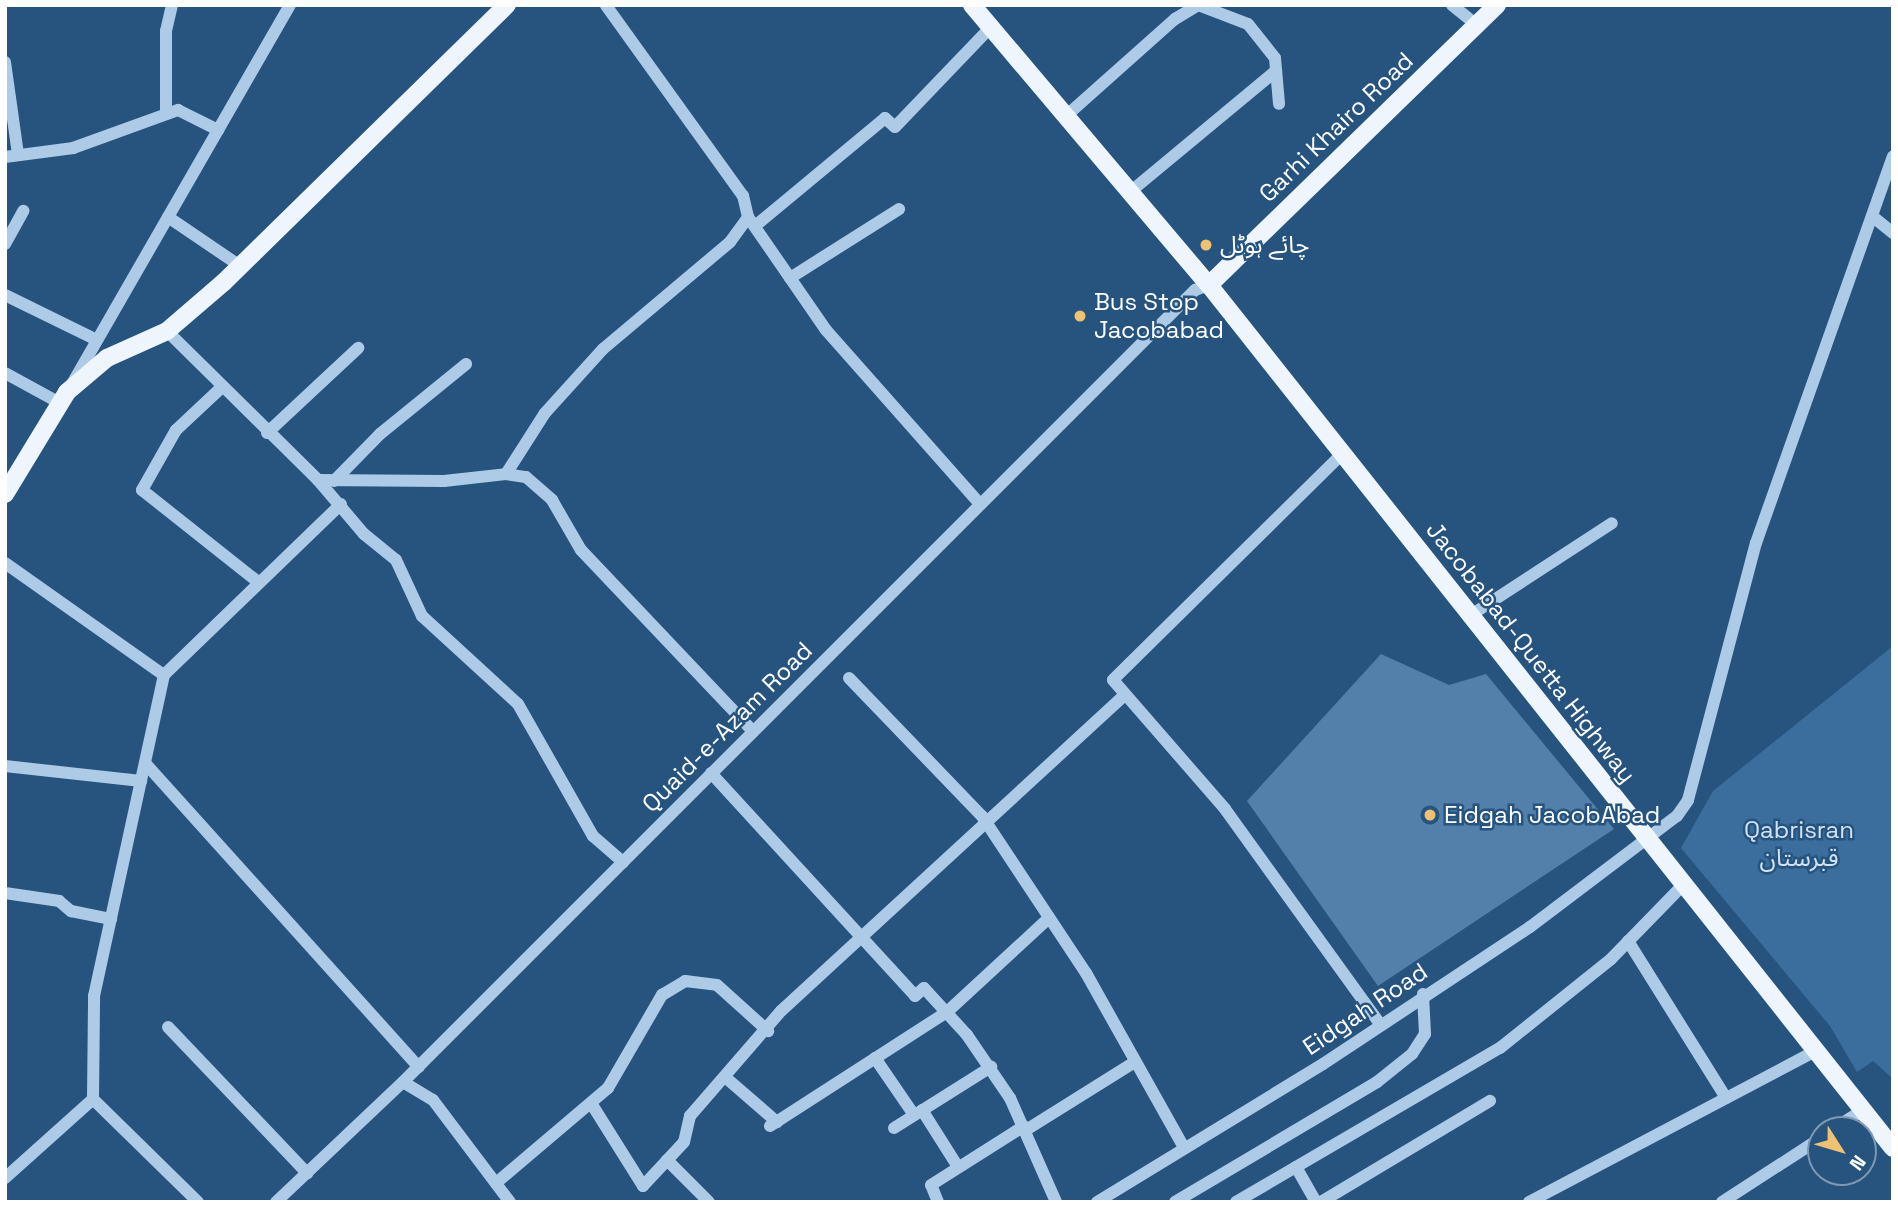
<!DOCTYPE html>
<meta charset="utf-8">
<style>
body{margin:0}
#map{position:relative;width:1898px;height:1207px;overflow:hidden;background:#26547f;font-family:"Space Grotesk","Noto Sans Arabic",sans-serif}
div>[style]{position:absolute}
[style*='--x']{left:calc(var(--x)*1px);top:calc(var(--y)*1px);width:calc(var(--w)*1px);rotate:calc(var(--a)*1deg)}
.green>*{inset:0;background:#3b6e9d}
.building>*{inset:0;background:#5380aa}
.minor>*{height:12px;margin:-6px;padding:0 6px;transform-origin:6px;border-radius:6px;background:#adcbe6}
.major>*{height:18px;margin:-9px;padding:0 9px;transform-origin:9px;border-radius:9px;background:#eef5fd}
.dots>*{width:19px;height:19px;translate:-50% -50%;box-sizing:border-box;border:4px solid #26547f;border-radius:50%}
span{translate:-50% -50%;white-space:nowrap;text-align:center;line-height:1.15;-webkit-text-stroke:5px #26547f;paint-order:stroke}
.street-label{font-size:24px;color:#fff}
.poi-label{font-size:24px;color:#fff}
.left{translate:0 -50%;text-align:left}
.park-label{font-size:24px;color:#d0e3f5}
.frame{position:absolute;inset:0;border:7px solid #fff;pointer-events:none}
.north{position:absolute;left:1807px;top:1116px;width:70px;height:70px;box-sizing:border-box;background:#26547f;border:2px solid #7d98b2;border-radius:50%;rotate:127deg;font-size:19px;font-weight:700;line-height:28px;text-align:center;color:#fff}
.north::after{content:'';display:block;margin:auto;width:24px;height:32px;background:#efc172;clip-path:polygon(50% 0,100% 100%,50% 72%,0 100%)}
</style>
<div id="map">
<div class="green">
<i style="clip-path:polygon(1893px 646px,1893px 1079px,1873px 1061px,1857px 1072px,1830px 1026px,1681px 848px,1713px 791px)"></i>
</div>
<div class="building">
<i style="clip-path:polygon(1381px 654px,1449px 685px,1486px 674px,1614px 829px,1378px 986px,1247px 801px)"></i>
</div>
<div class="minor">
<i style="--x:1452;--y:5;--w:32;--a:39"></i>
<i style="--x:5;--y:62;--w:94;--a:82"></i>
<i style="--x:166;--y:114;--w:83;--a:-90"></i>
<i style="--x:166;--y:31;--w:27;--a:-77"></i>
<i style="--x:1066;--y:116;--w:146;--a:-41.7"></i>
<i style="--x:1175;--y:19;--w:27;--a:-31"></i>
<i style="--x:1198;--y:5;--w:53;--a:20.8"></i>
<i style="--x:1248;--y:24;--w:43;--a:51.5"></i>
<i style="--x:1275;--y:58;--w:46;--a:85"></i>
<i style="--x:5;--y:157;--w:69;--a:-7.5"></i>
<i style="--x:73;--y:148;--w:112;--a:-19.9"></i>
<i style="--x:178;--y:110;--w:45;--a:26.6"></i>
<i style="--x:1130;--y:192;--w:190;--a:-39.7"></i>
<i style="--x:1872;--y:216;--w:27;--a:39"></i>
<i style="--x:168;--y:217;--w:87;--a:34.2"></i>
<i style="--x:748;--y:217;--w:137;--a:55.4"></i>
<i style="--x:826;--y:330;--w:231;--a:48.5"></i>
<i style="--x:755;--y:226;--w:169;--a:-39.7"></i>
<i style="--x:885;--y:118;--w:13;--a:42"></i>
<i style="--x:895;--y:127;--w:139;--a:-46.2"></i>
<i style="--x:5;--y:244;--w:38;--a:-61"></i>
<i style="--x:790;--y:278;--w:129;--a:-32.3"></i>
<i style="--x:5;--y:295;--w:102;--a:26.1"></i>
<i style="--x:167;--y:331;--w:212;--a:44.6"></i>
<i style="--x:318;--y:480;--w:126;--a:0.5"></i>
<i style="--x:444;--y:481;--w:62;--a:-6.4"></i>
<i style="--x:506;--y:474;--w:72;--a:-57.4"></i>
<i style="--x:545;--y:413;--w:86;--a:-47.8"></i>
<i style="--x:603;--y:349;--w:166;--a:-40.1"></i>
<i style="--x:730;--y:242;--w:31;--a:-54"></i>
<i style="--x:748;--y:217;--w:22;--a:-103"></i>
<i style="--x:743;--y:196;--w:235;--a:-125.7"></i>
<i style="--x:5;--y:373;--w:63;--a:28.6"></i>
<i style="--x:72;--y:384;--w:437;--a:-60.1"></i>
<i style="--x:222;--y:387;--w:63;--a:136.9"></i>
<i style="--x:176;--y:430;--w:69;--a:119.5"></i>
<i style="--x:142;--y:490;--w:147;--a:38.4"></i>
<i style="--x:267;--y:433;--w:125;--a:-43"></i>
<i style="--x:1343;--y:453;--w:323;--a:135.4"></i>
<i style="--x:1113;--y:680;--w:171;--a:49"></i>
<i style="--x:1225;--y:809;--w:265;--a:54.2"></i>
<i style="--x:506;--y:474;--w:20;--a:9"></i>
<i style="--x:526;--y:477;--w:35;--a:41"></i>
<i style="--x:552;--y:500;--w:58;--a:59.9"></i>
<i style="--x:581;--y:550;--w:250;--a:46.5"></i>
<i style="--x:318;--y:480;--w:71;--a:49.6"></i>
<i style="--x:364;--y:534;--w:41;--a:39.1"></i>
<i style="--x:396;--y:560;--w:62;--a:65.1"></i>
<i style="--x:422;--y:616;--w:130;--a:42.5"></i>
<i style="--x:518;--y:704;--w:152;--a:60.4"></i>
<i style="--x:593;--y:836;--w:40;--a:41"></i>
<i style="--x:334;--y:481;--w:66;--a:-45.6"></i>
<i style="--x:380;--y:434;--w:111;--a:-39.1"></i>
<i style="--x:5;--y:563;--w:194;--a:35.2"></i>
<i style="--x:1471;--y:615;--w:168;--a:-33.1"></i>
<i style="--x:849;--y:678;--w:192;--a:46.1"></i>
<i style="--x:982;--y:816;--w:188;--a:56.5"></i>
<i style="--x:1086;--y:973;--w:198;--a:60.7"></i>
<i style="--x:145;--y:763;--w:409;--a:48"></i>
<i style="--x:5;--y:766;--w:137;--a:6.3"></i>
<i style="--x:711;--y:773;--w:302;--a:47.5"></i>
<i style="--x:915;--y:996;--w:12;--a:-42"></i>
<i style="--x:924;--y:988;--w:64;--a:47.5"></i>
<i style="--x:967;--y:1035;--w:76;--a:55.7"></i>
<i style="--x:1010;--y:1098;--w:114;--a:66.1"></i>
<i style="--x:5;--y:893;--w:55;--a:8.4"></i>
<i style="--x:59;--y:901;--w:16;--a:40"></i>
<i style="--x:71;--y:911;--w:41;--a:11.3"></i>
<i style="--x:1628;--y:941;--w:185;--a:58"></i>
<i style="--x:168;--y:1027;--w:202;--a:46.4"></i>
<i style="--x:875;--y:1058;--w:69;--a:55.6"></i>
<i style="--x:725;--y:1077;--w:69;--a:40.9"></i>
<i style="--x:403;--y:1082;--w:35;--a:31"></i>
<i style="--x:433;--y:1100;--w:128;--a:53"></i>
<i style="--x:591;--y:1103;--w:98;--a:57.9"></i>
<i style="--x:643;--y:1186;--w:60;--a:-47"></i>
<i style="--x:684;--y:1142;--w:27;--a:-77"></i>
<i style="--x:690;--y:1116;--w:139;--a:-49.1"></i>
<i style="--x:781;--y:1011;--w:465;--a:-42.6"></i>
<i style="--x:922;--y:1110;--w:67;--a:57.7"></i>
<i style="--x:770;--y:1126;--w:211;--a:-32.8"></i>
<i style="--x:947;--y:1012;--w:139;--a:-42.7"></i>
<i style="--x:894;--y:1128;--w:115;--a:-32.2"></i>
<i style="--x:1026;--y:1130;--w:128;--a:-32"></i>
<i style="--x:1832;--y:1130;--w:37;--a:-33"></i>
<i style="--x:667;--y:1160;--w:59;--a:45"></i>
<i style="--x:1296;--y:1167;--w:40;--a:60.3"></i>
<i style="--x:5;--y:1178;--w:118;--a:-41.9"></i>
<i style="--x:496;--y:1183;--w:147;--a:-40.3"></i>
<i style="--x:608;--y:1088;--w:108;--a:-59.9"></i>
<i style="--x:662;--y:995;--w:27;--a:-31"></i>
<i style="--x:685;--y:981;--w:32;--a:7"></i>
<i style="--x:717;--y:985;--w:69;--a:42"></i>
<i style="--x:198;--y:1202;--w:147;--a:-135.6"></i>
<i style="--x:93;--y:1099;--w:103;--a:-89.4"></i>
<i style="--x:94;--y:996;--w:329;--a:-77.7"></i>
<i style="--x:164;--y:675;--w:246;--a:-44"></i>
<i style="--x:276;--y:1202;--w:175;--a:-43.4"></i>
<i style="--x:403;--y:1082;--w:1120;--a:-45"></i>
<i style="--x:1195;--y:290;--w:15;--a:-20"></i>
<i style="--x:938;--y:1202;--w:18;--a:-112"></i>
<i style="--x:931;--y:1185;--w:110;--a:-32.4"></i>
<i style="--x:1097;--y:1202;--w:265;--a:-31.4"></i>
<i style="--x:1323;--y:1064;--w:248;--a:-33.5"></i>
<i style="--x:1530;--y:927;--w:184;--a:-37.1"></i>
<i style="--x:1677;--y:816;--w:19;--a:-55"></i>
<i style="--x:1688;--y:800;--w:266;--a:-75.2"></i>
<i style="--x:1756;--y:543;--w:410;--a:-70.5"></i>
<i style="--x:1175;--y:1202;--w:235;--a:-30.7"></i>
<i style="--x:1377;--y:1082;--w:45;--a:-38.7"></i>
<i style="--x:1412;--y:1054;--w:24;--a:-57"></i>
<i style="--x:1425;--y:1034;--w:40;--a:-92.9"></i>
<i style="--x:1236;--y:1202;--w:306;--a:-30.3"></i>
<i style="--x:1500;--y:1048;--w:142;--a:-38.7"></i>
<i style="--x:1611;--y:959;--w:105;--a:-45.8"></i>
<i style="--x:1321;--y:1202;--w:197;--a:-30.9"></i>
<i style="--x:1529;--y:1202;--w:323;--a:-27.8"></i>
<i style="--x:1722;--y:1202;--w:118;--a:-32.9"></i>
</div>
<div class="major">
<i style="--x:972;--y:5;--w:367;--a:49.8"></i>
<i style="--x:1209;--y:285;--w:1101;--a:51.6"></i>
<i style="--x:1209;--y:285;--w:402;--a:-44.2"></i>
<i style="--x:5;--y:494;--w:119;--a:-58.7"></i>
<i style="--x:67;--y:392;--w:52;--a:-40.4"></i>
<i style="--x:107;--y:358;--w:66;--a:-24.2"></i>
<i style="--x:167;--y:331;--w:75;--a:-40.7"></i>
<i style="--x:224;--y:282;--w:396;--a:-44.4"></i>
</div>
<div class="dots">
<i style="left:1206px;top:245px;background:#efc172"></i>
<i style="left:1080px;top:316px;background:#efc172"></i>
<i style="left:1430px;top:815px;background:#efc172"></i>
</div>
<div class="street-label">
<span style="left:1336px;top:127px;rotate:-44deg">Garhi Khairo Road</span>
<span style="left:1531px;top:652px;rotate:52deg">Jacobabad-Quetta Highway</span>
<span style="left:727px;top:727px;rotate:-45deg">Quaid-e-Azam Road</span>
<span style="left:1365px;top:1009px;rotate:-34deg">Eidgah Road</span>
</div>
<div class="poi-label">
<span class="left" style="left:1220px;top:245px">چائے ہوٹل</span>
<span class="left" style="left:1094px;top:316px">Bus Stop<br>Jacobabad</span>
<span class="left" style="left:1444px;top:815px">Eidgah JacobAbad</span>
</div>
<div class="park-label">
<span style="left:1799px;top:844px">Qabrisran<br>قبرستان</span>
</div>
<div class="frame"></div>
<div class="north">N</div>
</div>
